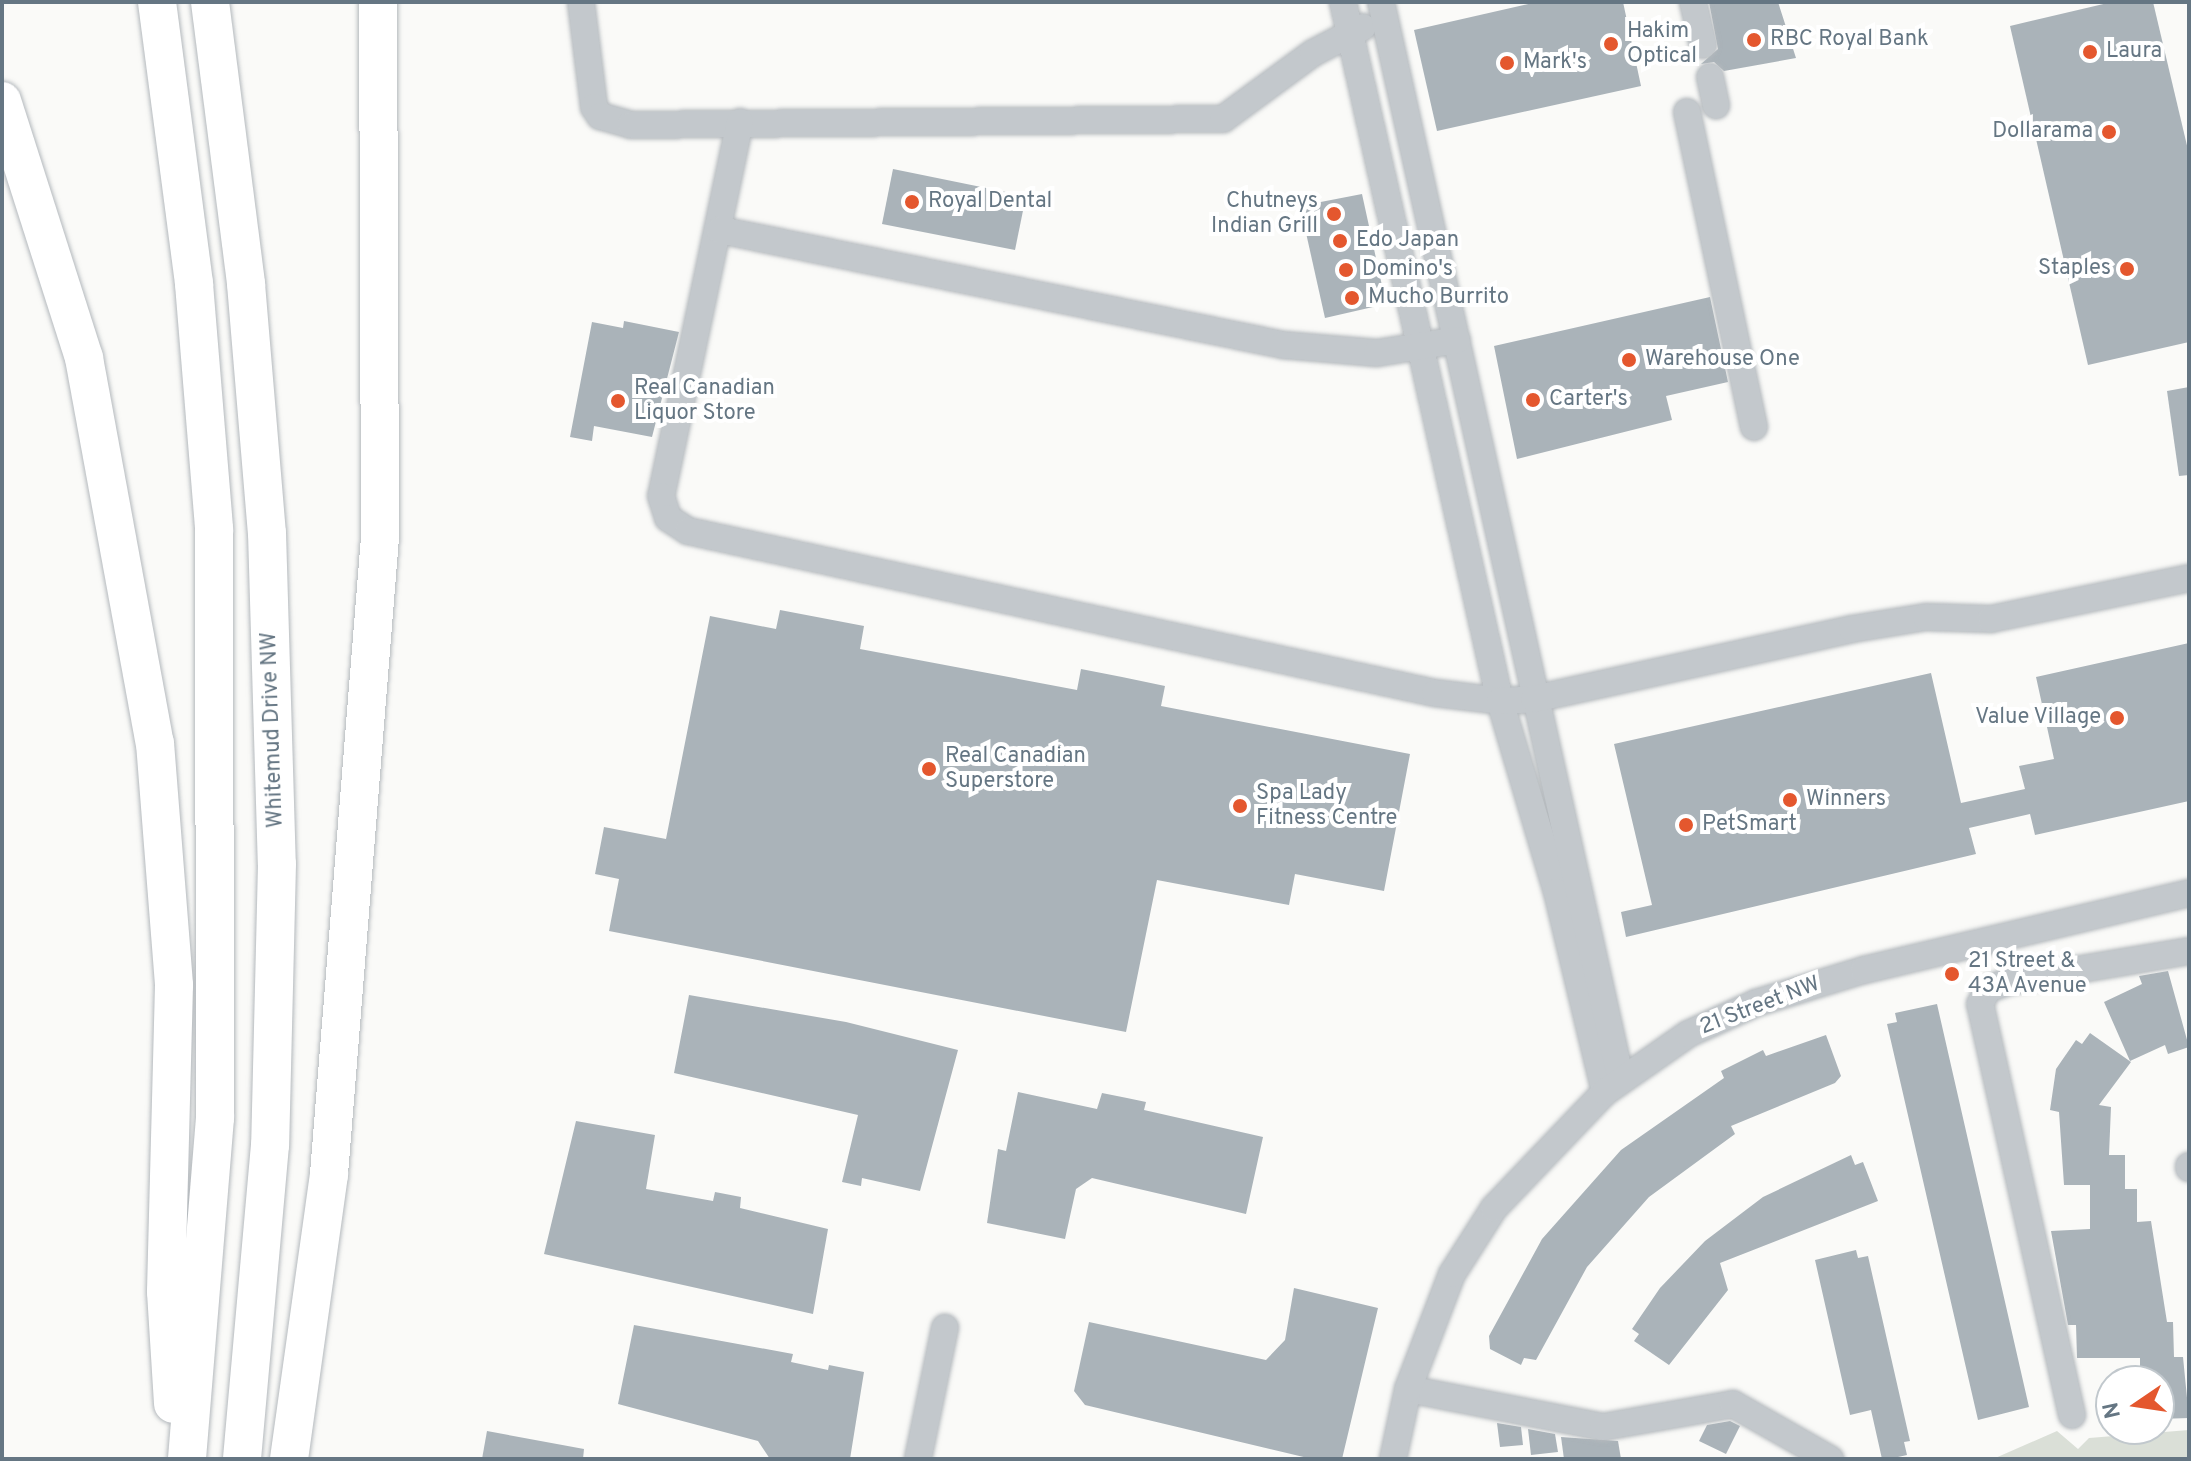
<!DOCTYPE html>
<style>
body{margin:0}
#map{position:relative;width:2191px;height:1461px;overflow:hidden;background:#fafaf8;font-family:Overpass,sans-serif}
div>[style]{position:absolute}
[style*='--x']{left:calc(var(--x)*1px);top:calc(var(--y)*1px);width:calc(var(--w)*1px);rotate:calc(var(--a)*1deg)}
.green>*{inset:0;background:#dadfd7}
.building>*{inset:0;background:#aab3b9}
.roads{filter:drop-shadow(0 0 2px #b4b9bd) drop-shadow(0 0 2px #b4b9bd)}
.minor>*{height:26px;margin:-13px;padding:0 13px;transform-origin:13px;border-radius:13px;background:#c3c8cc}
.highway>*{height:38px;margin:-19px;padding:0 19px;transform-origin:19px;border-radius:19px;background:#fff}
.dots>*{width:22px;height:22px;translate:-50% -50%;box-sizing:border-box;border:4px solid #fff;border-radius:50%}
span{translate:-50% -50%;white-space:nowrap;text-align:center;line-height:1.15;-webkit-text-stroke:8px #fff;paint-order:stroke}
.poi-label{font-size:22px;color:#657683}
.left{translate:0 -50%;text-align:left}
.right{translate:-100% -50%;text-align:right}
.street-label{font-size:22px;color:#657683}
.frame{position:absolute;inset:0;border:4px solid #657683;pointer-events:none}
.north{position:absolute;left:2095px;top:1365px;width:80px;height:80px;box-sizing:border-box;background:#fff;border:2px solid #c1c8cd;border-radius:50%;rotate:257deg;font-size:22px;font-weight:700;line-height:32px;text-align:center;color:#657683}
.north::after{content:'';display:block;margin:auto;width:28px;height:36px;background:#e4572e;clip-path:polygon(50% 0,100% 100%,50% 72%,0 100%)}
</style>
<div id="map">
<div class="green">
<i style="clip-path:polygon(2189px 1430px,2189px 1459px,1993px 1459px,2057px 1431px,2078px 1449px,2089px 1438px)"></i>
</div>
<div class="building">
<i style="clip-path:polygon(1537px 2px,1623px 2px,1641px 86px,1437px 131px,1414px 30px)"></i>
<i style="clip-path:polygon(1709px 2px,1778px 2px,1796px 58px,1724px 71px,1714px 62px,1701px 64px,1718px 49px)"></i>
<i style="clip-path:polygon(2112px 2px,2153px 2px,2189px 154px,2189px 342px,2088px 365px,2010px 26px)"></i>
<i style="clip-path:polygon(893px 169px,1026px 196px,1015px 250px,882px 224px)"></i>
<i style="clip-path:polygon(1362px 194px,1386px 304px,1325px 318px,1300px 206px)"></i>
<i style="clip-path:polygon(1710px 297px,1728px 382px,1666px 396px,1672px 420px,1517px 459px,1494px 346px)"></i>
<i style="clip-path:polygon(624px 321px,679px 332px,652px 437px,594px 426px,592px 441px,570px 437px,592px 322px,623px 328px)"></i>
<i style="clip-path:polygon(2189px 387px,2189px 475px,2179px 476px,2167px 391px)"></i>
<i style="clip-path:polygon(780px 610px,864px 626px,860px 649px,1077px 690px,1081px 669px,1122px 677px,1165px 686px,1161px 706px,1410px 754px,1384px 891px,1295px 874px,1289px 905px,1157px 880px,1126px 1032px,609px 931px,619px 879px,595px 874px,604px 827px,666px 839px,710px 616px,776px 629px)"></i>
<i style="clip-path:polygon(2189px 643px,2189px 801px,2035px 835px,2030px 814px,1969px 828px,1976px 854px,1626px 937px,1621px 912px,1652px 905px,1614px 744px,1931px 673px,1961px 803px,2025px 789px,2019px 766px,2054px 759px,2036px 677px)"></i>
<i style="clip-path:polygon(2168px 971px,2189px 1047px,2168px 1054px,2165px 1045px,2130px 1061px,2104px 1002px,2142px 984px,2139px 976px)"></i>
<i style="clip-path:polygon(689px 995px,846px 1022px,958px 1050px,920px 1191px,862px 1178px,861px 1186px,842px 1182px,858px 1115px,674px 1073px)"></i>
<i style="clip-path:polygon(1937px 1004px,2029px 1407px,1978px 1420px,1887px 1024px,1897px 1022px,1895px 1013px)"></i>
<i style="clip-path:polygon(2090px 1033px,2131px 1062px,2099px 1105px,2111px 1107px,2109px 1155px,2125px 1155px,2125px 1189px,2137px 1189px,2137px 1222px,2151px 1221px,2167px 1322px,2173px 1322px,2174px 1357px,2183px 1357px,2189px 1418px,2159px 1419px,2159px 1381px,2140px 1381px,2140px 1358px,2077px 1358px,2076px 1325px,2068px 1325px,2051px 1231px,2090px 1229px,2090px 1185px,2064px 1185px,2059px 1112px,2050px 1110px,2056px 1069px,2076px 1040px,2082px 1044px)"></i>
<i style="clip-path:polygon(1826px 1035px,1841px 1076px,1835px 1083px,1731px 1126px,1735px 1134px,1649px 1197px,1587px 1267px,1536px 1360px,1524px 1358px,1521px 1365px,1490px 1349px,1489px 1336px,1542px 1239px,1621px 1150px,1724px 1078px,1721px 1071px,1763px 1050px,1766px 1056px)"></i>
<i style="clip-path:polygon(1018px 1092px,1097px 1109px,1102px 1093px,1127px 1098px,1146px 1102px,1144px 1110px,1263px 1137px,1246px 1214px,1092px 1178px,1076px 1189px,1065px 1239px,987px 1223px,998px 1149px,1006px 1151px)"></i>
<i style="clip-path:polygon(576px 1121px,655px 1135px,646px 1189px,713px 1201px,715px 1192px,741px 1197px,740px 1208px,828px 1229px,813px 1314px,544px 1254px)"></i>
<i style="clip-path:polygon(1851px 1155px,1855px 1165px,1863px 1162px,1878px 1201px,1720px 1263px,1728px 1290px,1669px 1365px,1634px 1341px,1639px 1334px,1632px 1329px,1660px 1288px,1705px 1241px,1763px 1197px)"></i>
<i style="clip-path:polygon(1856px 1250px,1858px 1258px,1868px 1256px,1910px 1441px,1904px 1442px,1907px 1455px,1889px 1459px,1882px 1459px,1871px 1410px,1850px 1415px,1815px 1260px)"></i>
<i style="clip-path:polygon(1294px 1288px,1378px 1308px,1342px 1459px,1312px 1459px,1085px 1405px,1074px 1391px,1089px 1322px,1266px 1360px,1285px 1340px)"></i>
<i style="clip-path:polygon(634px 1325px,793px 1354px,791px 1362px,828px 1370px,829px 1365px,864px 1372px,850px 1459px,770px 1459px,758px 1441px,618px 1404px)"></i>
<i style="clip-path:polygon(1730px 1421px,1740px 1426px,1726px 1454px,1699px 1441px,1707px 1425px)"></i>
<i style="clip-path:polygon(1497px 1423px,1521px 1427px,1523px 1445px,1500px 1447px)"></i>
<i style="clip-path:polygon(1528px 1429px,1555px 1434px,1558px 1452px,1531px 1455px)"></i>
<i style="clip-path:polygon(487px 1431px,584px 1449px,583px 1459px,482px 1459px)"></i>
<i style="clip-path:polygon(1561px 1437px,1618px 1441px,1621px 1459px,1564px 1459px)"></i>
</div>
<div class="roads">
<div class="minor">
<i style="--x:581;--y:2;--w:106;--a:82.9"></i>
<i style="--x:594;--y:107;--w:11;--a:56"></i>
<i style="--x:600;--y:116;--w:32;--a:16"></i>
<i style="--x:631;--y:125;--w:592;--a:-0.58"></i>
<i style="--x:1223;--y:119;--w:112;--a:-36.3"></i>
<i style="--x:1313;--y:53;--w:56;--a:-27.5"></i>
<i style="--x:1343;--y:2;--w:716;--a:77.34"></i>
<i style="--x:1500;--y:701;--w:199;--a:73.4"></i>
<i style="--x:1557;--y:892;--w:206;--a:76.5"></i>
<i style="--x:1381;--y:2;--w:1104;--a:77.45"></i>
<i style="--x:1693;--y:2;--w:44;--a:76.9"></i>
<i style="--x:1710;--y:77;--w:29;--a:78"></i>
<i style="--x:1687;--y:112;--w:322;--a:78"></i>
<i style="--x:740;--y:122;--w:382;--a:101.9"></i>
<i style="--x:661;--y:496;--w:23;--a:72"></i>
<i style="--x:668;--y:518;--w:24;--a:33"></i>
<i style="--x:688;--y:531;--w:764;--a:12.24"></i>
<i style="--x:1435;--y:693;--w:65;--a:7"></i>
<i style="--x:1500;--y:701;--w:34;--a:-3"></i>
<i style="--x:1534;--y:699;--w:326;--a:-12.4"></i>
<i style="--x:1852;--y:629;--w:75;--a:-9.2"></i>
<i style="--x:1926;--y:617;--w:65;--a:1.8"></i>
<i style="--x:1991;--y:619;--w:202;--a:-11.7"></i>
<i style="--x:720;--y:230;--w:575;--a:11.54"></i>
<i style="--x:1283;--y:345;--w:94;--a:4.9"></i>
<i style="--x:1377;--y:353;--w:81;--a:-9.2"></i>
<i style="--x:2189;--y:1166;--w:2;--a:90"></i>
<i style="--x:1408;--y:1389;--w:199;--a:11"></i>
<i style="--x:1603;--y:1427;--w:132;--a:-10"></i>
<i style="--x:1733;--y:1404;--w:112;--a:29.6"></i>
<i style="--x:2072;--y:1415;--w:421;--a:-102.6"></i>
<i style="--x:1980;--y:1004;--w:17;--a:-62"></i>
<i style="--x:1988;--y:989;--w:23;--a:-20"></i>
<i style="--x:2010;--y:981;--w:181;--a:-9.5"></i>
<i style="--x:918;--y:1459;--w:134;--a:-78.4"></i>
<i style="--x:1393;--y:1459;--w:72;--a:-77.9"></i>
<i style="--x:1408;--y:1389;--w:123;--a:-69.1"></i>
<i style="--x:1452;--y:1274;--w:78;--a:-57.5"></i>
<i style="--x:1494;--y:1208;--w:161;--a:-46.3"></i>
<i style="--x:1605;--y:1092;--w:101;--a:-34.9"></i>
<i style="--x:1688;--y:1034;--w:75;--a:-24.5"></i>
<i style="--x:1756;--y:1003;--w:113;--a:-17"></i>
<i style="--x:1864;--y:970;--w:334;--a:-13.3"></i>
</div>
<div class="highway">
<i style="--x:157;--y:2;--w:284;--a:82.5"></i>
<i style="--x:194;--y:284;--w:246;--a:85.3"></i>
<i style="--x:214;--y:529;--w:589;--a:89.9"></i>
<i style="--x:215;--y:1118;--w:342;--a:94.7"></i>
<i style="--x:210;--y:2;--w:284;--a:82.7"></i>
<i style="--x:246;--y:284;--w:250;--a:85.2"></i>
<i style="--x:267;--y:533;--w:331;--a:88.3"></i>
<i style="--x:277;--y:864;--w:281;--a:91.4"></i>
<i style="--x:270;--y:1145;--w:315;--a:95.1"></i>
<i style="--x:2;--y:101;--w:270;--a:72.3"></i>
<i style="--x:84;--y:358;--w:391;--a:79.6"></i>
<i style="--x:155;--y:743;--w:243;--a:85.5"></i>
<i style="--x:174;--y:985;--w:307;--a:91.5"></i>
<i style="--x:166;--y:1292;--w:112;--a:86.4"></i>
<i style="--x:289;--y:1459;--w:288;--a:-82"></i>
<i style="--x:329;--y:1174;--w:639;--a:-85.42"></i>
<i style="--x:380;--y:537;--w:535;--a:-90.21"></i>
</div>
</div>
<div class="dots">
<i style="left:1754px;top:40px;background:#e4572e"></i>
<i style="left:1611px;top:44px;background:#e4572e"></i>
<i style="left:2090px;top:52px;background:#e4572e"></i>
<i style="left:1507px;top:63px;background:#e4572e"></i>
<i style="left:2109px;top:132px;background:#e4572e"></i>
<i style="left:912px;top:202px;background:#e4572e"></i>
<i style="left:1334px;top:214px;background:#e4572e"></i>
<i style="left:1340px;top:241px;background:#e4572e"></i>
<i style="left:2127px;top:269px;background:#e4572e"></i>
<i style="left:1346px;top:270px;background:#e4572e"></i>
<i style="left:1352px;top:298px;background:#e4572e"></i>
<i style="left:1629px;top:360px;background:#e4572e"></i>
<i style="left:1533px;top:400px;background:#e4572e"></i>
<i style="left:618px;top:401px;background:#e4572e"></i>
<i style="left:2117px;top:718px;background:#e4572e"></i>
<i style="left:929px;top:769px;background:#e4572e"></i>
<i style="left:1790px;top:800px;background:#e4572e"></i>
<i style="left:1240px;top:806px;background:#e4572e"></i>
<i style="left:1686px;top:825px;background:#e4572e"></i>
<i style="left:1952px;top:974px;background:#e4572e"></i>
</div>
<div class="poi-label">
<span class="left" style="left:1627px;top:44px">Hakim<br>Optical</span>
<span class="left" style="left:1770px;top:40px">RBC Royal Bank</span>
<span class="left" style="left:2106px;top:52px">Laura</span>
<span class="left" style="left:1523px;top:63px">Mark's</span>
<span class="right" style="left:2093px;top:132px">Dollarama</span>
<span class="right" style="left:1318px;top:214px">Chutneys<br>Indian Grill</span>
<span class="left" style="left:928px;top:202px">Royal Dental</span>
<span class="left" style="left:1356px;top:241px">Edo Japan</span>
<span class="right" style="left:2111px;top:269px">Staples</span>
<span class="left" style="left:1362px;top:270px">Domino's</span>
<span class="left" style="left:1368px;top:298px">Mucho Burrito</span>
<span class="left" style="left:1645px;top:360px">Warehouse One</span>
<span class="left" style="left:634px;top:401px">Real Canadian<br>Liquor Store</span>
<span class="left" style="left:1549px;top:400px">Carter's</span>
<span class="right" style="left:2101px;top:718px">Value Village</span>
<span class="left" style="left:945px;top:769px">Real Canadian<br>Superstore</span>
<span class="left" style="left:1256px;top:806px">Spa Lady<br>Fitness Centre</span>
<span class="left" style="left:1806px;top:800px">Winners</span>
<span class="left" style="left:1702px;top:825px">PetSmart</span>
<span class="left" style="left:1968px;top:974px">21 Street &amp;<br>43A Avenue</span>
</div>
<div class="street-label">
<span style="left:273px;top:730px;rotate:-92deg">Whitemud Drive NW</span>
<span style="left:1760px;top:1006px;rotate:-21deg">21 Street NW</span>
</div>
<div class="frame"></div>
<div class="north">N</div>
</div>
